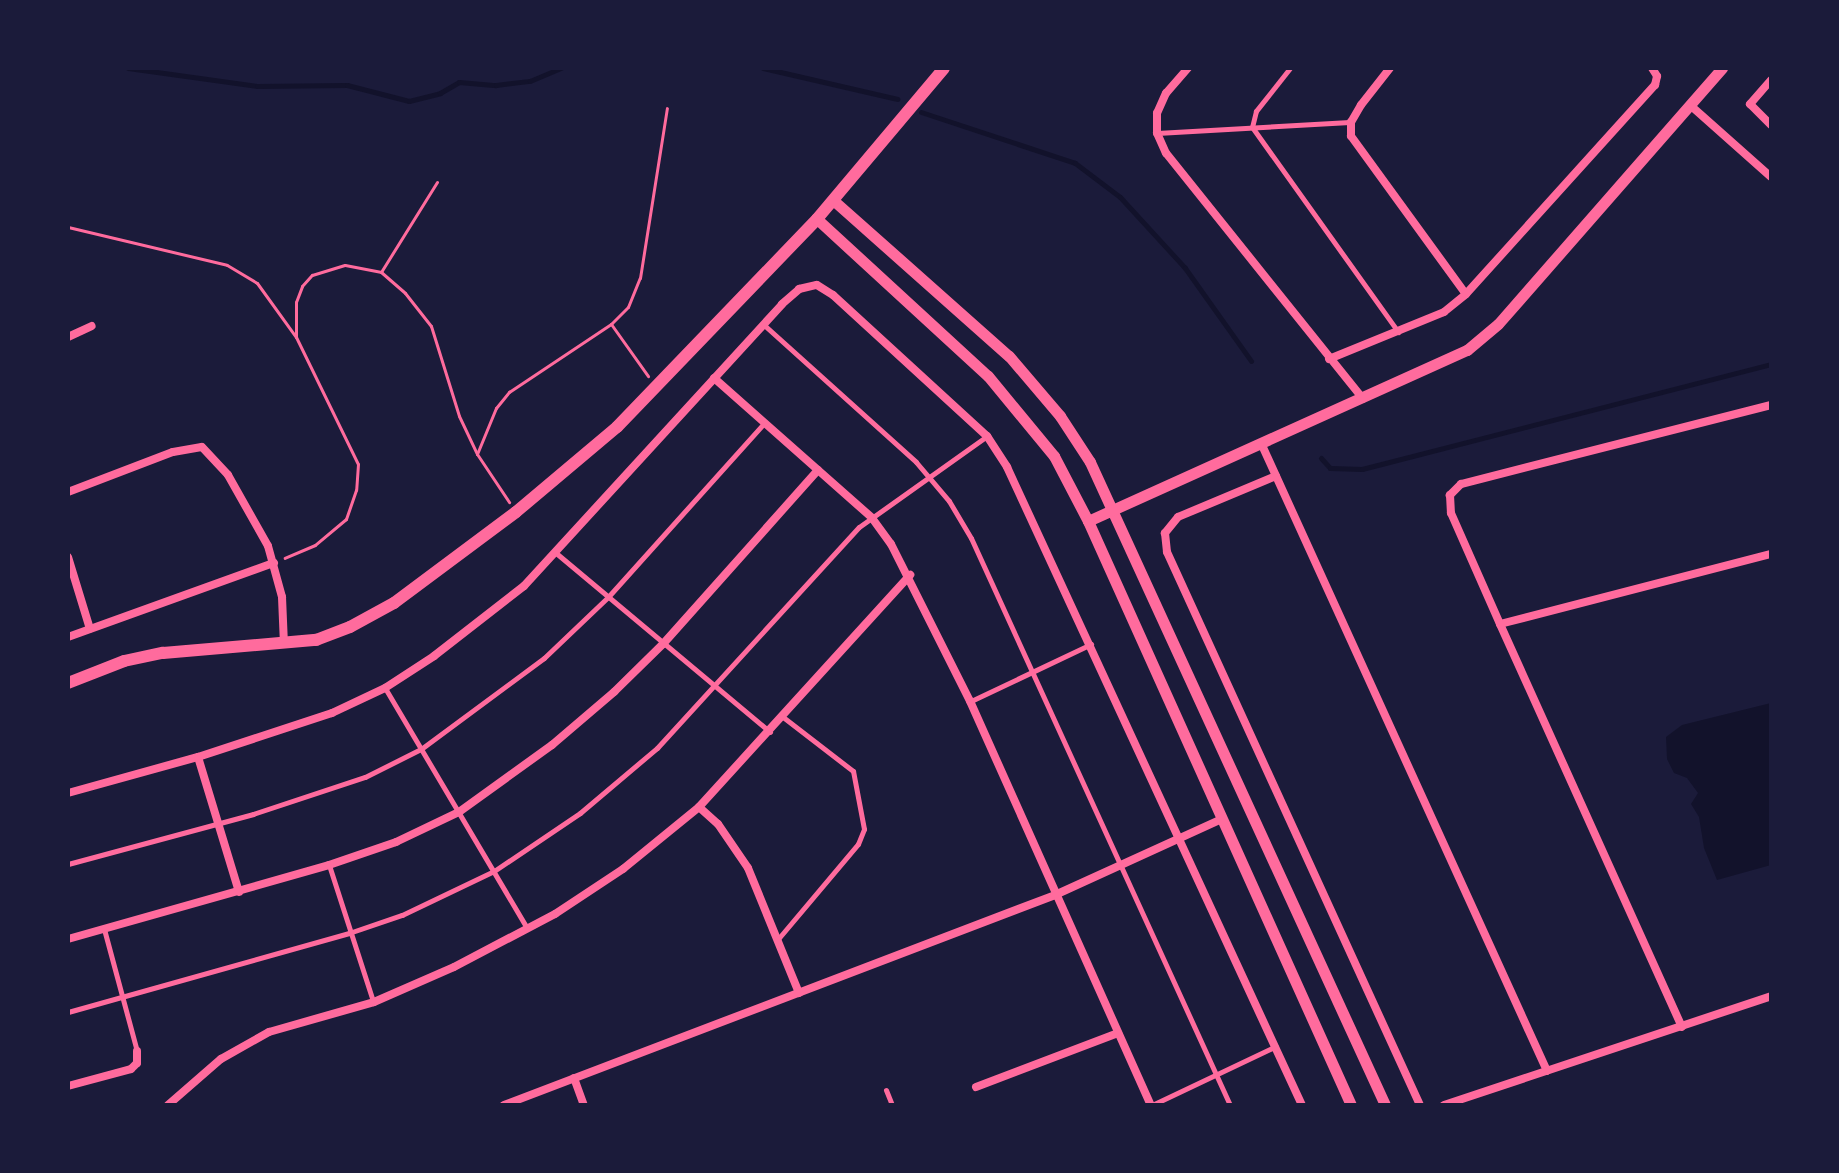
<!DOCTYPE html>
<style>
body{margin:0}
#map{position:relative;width:1839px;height:1173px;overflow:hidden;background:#1b1b3a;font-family:Literata,serif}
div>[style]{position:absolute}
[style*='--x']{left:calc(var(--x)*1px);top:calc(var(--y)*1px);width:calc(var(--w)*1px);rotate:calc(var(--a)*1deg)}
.water>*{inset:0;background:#12122b}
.stream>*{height:5px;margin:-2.5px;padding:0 2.5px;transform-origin:2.5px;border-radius:2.5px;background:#12122b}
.path>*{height:3px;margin:-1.5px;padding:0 1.5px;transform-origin:1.5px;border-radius:1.5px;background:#ff6b9d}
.service>*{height:5px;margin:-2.5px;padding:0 2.5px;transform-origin:2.5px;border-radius:2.5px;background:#ff6b9d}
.minor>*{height:8px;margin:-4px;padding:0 4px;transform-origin:4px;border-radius:4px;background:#ff6b9d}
.tertiary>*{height:11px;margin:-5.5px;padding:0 5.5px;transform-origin:5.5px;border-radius:5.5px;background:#ff6b9d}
.secondary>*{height:12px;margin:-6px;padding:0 6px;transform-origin:6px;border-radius:6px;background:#ff6b9d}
span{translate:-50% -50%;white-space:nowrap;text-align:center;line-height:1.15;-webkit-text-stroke:8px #1b1b3a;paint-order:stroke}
.frame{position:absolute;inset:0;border:70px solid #1b1b3a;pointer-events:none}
</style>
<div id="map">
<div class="water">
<i style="clip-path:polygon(1771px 703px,1771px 865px,1717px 880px,1704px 848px,1699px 817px,1691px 804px,1698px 793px,1687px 778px,1674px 773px,1667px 759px,1666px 737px,1682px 725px)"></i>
</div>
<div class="stream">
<i style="--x:128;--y:68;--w:130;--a:7.9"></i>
<i style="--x:257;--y:86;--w:90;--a:-0.6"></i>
<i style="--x:347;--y:85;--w:64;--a:14.5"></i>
<i style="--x:409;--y:101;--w:32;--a:-14"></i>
<i style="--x:440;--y:93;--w:22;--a:-30"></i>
<i style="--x:459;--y:82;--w:37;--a:5"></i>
<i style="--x:496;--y:85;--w:34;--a:-7"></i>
<i style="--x:530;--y:81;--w:34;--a:-23"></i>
<i style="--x:763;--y:68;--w:138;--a:13"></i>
<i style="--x:921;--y:112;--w:162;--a:18.3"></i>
<i style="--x:1075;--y:163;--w:56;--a:37.1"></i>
<i style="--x:1120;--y:197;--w:96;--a:47.5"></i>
<i style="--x:1185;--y:268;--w:114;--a:54.6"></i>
<i style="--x:1321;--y:458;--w:13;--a:48"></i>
<i style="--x:1330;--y:468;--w:32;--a:2"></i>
<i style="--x:1362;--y:469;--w:422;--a:-14.4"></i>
</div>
<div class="path">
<i style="--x:68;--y:227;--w:163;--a:13.4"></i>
<i style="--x:227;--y:265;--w:35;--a:31"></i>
<i style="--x:257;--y:283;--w:67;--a:54.2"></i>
<i style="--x:296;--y:337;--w:141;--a:64"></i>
<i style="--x:358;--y:464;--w:26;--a:94"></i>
<i style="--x:356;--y:490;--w:31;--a:109"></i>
<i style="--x:346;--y:519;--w:40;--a:140"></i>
<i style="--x:315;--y:545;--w:33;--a:157"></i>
<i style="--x:381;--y:272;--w:106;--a:-58.1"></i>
<i style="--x:611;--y:324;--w:64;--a:54.6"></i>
<i style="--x:296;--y:337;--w:35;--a:-90"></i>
<i style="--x:296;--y:302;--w:17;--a:-69"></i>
<i style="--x:302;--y:286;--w:15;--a:-48"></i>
<i style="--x:312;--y:275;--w:34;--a:-17"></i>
<i style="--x:345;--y:265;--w:37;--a:11"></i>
<i style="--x:381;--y:272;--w:32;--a:41"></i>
<i style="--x:405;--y:293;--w:42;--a:51.8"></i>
<i style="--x:431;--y:326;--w:94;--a:72.7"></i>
<i style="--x:459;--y:416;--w:42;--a:64.7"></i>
<i style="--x:477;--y:454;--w:58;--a:56.3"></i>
<i style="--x:477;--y:454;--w:50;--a:-67.6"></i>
<i style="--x:496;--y:408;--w:21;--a:-51"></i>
<i style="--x:509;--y:392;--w:123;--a:-33.7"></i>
<i style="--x:611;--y:324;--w:24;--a:-45"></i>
<i style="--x:628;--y:307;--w:31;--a:-68"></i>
<i style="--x:640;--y:278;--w:172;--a:-81"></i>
</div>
<div class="service">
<i style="--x:1290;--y:68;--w:55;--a:128.3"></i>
<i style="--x:1256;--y:111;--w:16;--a:104"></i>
<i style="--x:1252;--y:127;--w:252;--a:54.5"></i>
<i style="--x:1157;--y:133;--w:193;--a:-3.3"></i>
<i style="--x:763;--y:324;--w:206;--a:42"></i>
<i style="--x:916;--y:462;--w:51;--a:49.8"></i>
<i style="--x:949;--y:501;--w:43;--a:59.3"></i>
<i style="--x:971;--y:538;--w:623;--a:65.45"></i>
<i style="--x:556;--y:553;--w:279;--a:39.9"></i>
<i style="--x:385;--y:688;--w:279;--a:59.4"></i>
<i style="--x:971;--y:701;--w:133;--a:-25.4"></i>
<i style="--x:68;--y:864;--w:192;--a:-15.1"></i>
<i style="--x:253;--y:814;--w:118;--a:-18.3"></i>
<i style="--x:365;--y:777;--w:63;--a:-26.6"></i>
<i style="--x:421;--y:749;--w:153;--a:-36.5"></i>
<i style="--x:544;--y:658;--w:88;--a:-43.6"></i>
<i style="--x:608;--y:597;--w:234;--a:-48.1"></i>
<i style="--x:329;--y:865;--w:143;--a:72.1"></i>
<i style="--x:104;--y:929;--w:126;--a:74.9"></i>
<i style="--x:778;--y:939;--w:124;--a:-49.9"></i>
<i style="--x:858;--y:844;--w:16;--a:-68"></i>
<i style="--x:864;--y:829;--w:59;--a:-100.7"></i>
<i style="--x:853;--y:771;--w:88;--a:-142.4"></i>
<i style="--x:68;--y:1012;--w:292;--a:-15.7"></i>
<i style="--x:349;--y:933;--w:56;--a:-18.8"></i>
<i style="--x:402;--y:915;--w:102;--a:-25.6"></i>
<i style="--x:494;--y:871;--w:104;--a:-34"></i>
<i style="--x:580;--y:813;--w:101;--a:-40.2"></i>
<i style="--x:657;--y:748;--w:299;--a:-47.6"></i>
<i style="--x:859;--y:527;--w:157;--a:-35.4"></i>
<i style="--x:886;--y:1090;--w:16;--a:68"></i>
<i style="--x:1152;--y:1105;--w:137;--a:-25.4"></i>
</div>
<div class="minor">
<i style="--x:1188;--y:68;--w:33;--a:131"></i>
<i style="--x:1166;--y:93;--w:22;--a:114"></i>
<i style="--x:1157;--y:113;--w:20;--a:90"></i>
<i style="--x:1157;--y:133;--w:22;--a:66"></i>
<i style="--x:1166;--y:153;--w:315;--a:51.3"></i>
<i style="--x:1390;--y:68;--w:47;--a:128.1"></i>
<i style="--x:1361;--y:105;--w:20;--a:120"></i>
<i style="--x:1351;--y:122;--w:14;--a:90"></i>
<i style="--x:1351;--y:136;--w:195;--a:54"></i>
<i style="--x:1771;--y:80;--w:32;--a:131"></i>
<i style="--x:1750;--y:104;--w:30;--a:45"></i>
<i style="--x:1690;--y:105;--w:108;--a:41.6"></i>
<i style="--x:68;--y:337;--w:26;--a:-25"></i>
<i style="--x:1329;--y:359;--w:124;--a:-22.2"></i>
<i style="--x:1444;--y:312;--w:28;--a:-39"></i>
<i style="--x:1466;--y:294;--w:282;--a:-47.9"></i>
<i style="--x:1655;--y:85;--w:9;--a:-77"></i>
<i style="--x:1657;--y:76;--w:9;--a:-122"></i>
<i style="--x:714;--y:378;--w:211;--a:41.5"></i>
<i style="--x:872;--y:518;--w:32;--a:54"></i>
<i style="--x:891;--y:544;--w:176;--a:63.3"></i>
<i style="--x:970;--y:701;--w:443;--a:65.9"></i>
<i style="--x:1771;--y:405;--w:320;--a:165.7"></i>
<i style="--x:1461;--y:484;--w:16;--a:135"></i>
<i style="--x:1450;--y:495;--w:18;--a:87"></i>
<i style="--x:1451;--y:513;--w:121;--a:66.2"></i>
<i style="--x:1500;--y:624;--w:280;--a:-14.5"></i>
<i style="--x:1261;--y:443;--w:690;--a:65.51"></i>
<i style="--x:1276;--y:476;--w:106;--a:157.3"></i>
<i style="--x:1178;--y:517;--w:21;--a:129"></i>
<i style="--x:1165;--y:533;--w:19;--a:84"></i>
<i style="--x:1167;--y:552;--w:608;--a:65.42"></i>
<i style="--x:68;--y:492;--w:112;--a:-20.9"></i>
<i style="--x:173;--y:452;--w:29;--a:-10"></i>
<i style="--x:202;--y:447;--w:38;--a:47"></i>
<i style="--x:228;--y:475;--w:81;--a:60.6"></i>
<i style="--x:268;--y:546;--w:53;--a:74.6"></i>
<i style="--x:282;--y:597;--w:47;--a:87.6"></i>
<i style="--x:68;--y:557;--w:75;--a:73"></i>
<i style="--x:1500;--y:624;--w:442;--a:65.7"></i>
<i style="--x:68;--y:637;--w:219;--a:-19.8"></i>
<i style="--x:198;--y:757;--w:141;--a:73.1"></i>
<i style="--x:68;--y:793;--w:135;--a:-15.5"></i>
<i style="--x:198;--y:757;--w:141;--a:-18.2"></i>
<i style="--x:332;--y:713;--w:59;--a:-25.3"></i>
<i style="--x:385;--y:688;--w:59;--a:-33.1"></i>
<i style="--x:434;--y:656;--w:114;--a:-37.9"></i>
<i style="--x:524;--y:586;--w:382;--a:-47.5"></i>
<i style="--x:782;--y:304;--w:23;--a:-41"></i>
<i style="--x:799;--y:289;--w:18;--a:-13"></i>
<i style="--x:817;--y:285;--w:19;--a:32"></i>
<i style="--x:833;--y:295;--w:209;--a:42.5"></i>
<i style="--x:987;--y:436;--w:37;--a:57"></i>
<i style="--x:1007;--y:467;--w:703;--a:65.19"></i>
<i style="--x:699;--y:807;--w:25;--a:42"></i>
<i style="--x:718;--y:824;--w:53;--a:55.7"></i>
<i style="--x:748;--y:868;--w:135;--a:67.8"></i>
<i style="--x:68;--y:939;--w:271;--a:-15.8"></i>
<i style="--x:329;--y:865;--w:71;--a:-18.9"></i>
<i style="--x:396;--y:842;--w:70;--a:-25.5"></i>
<i style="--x:459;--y:812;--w:115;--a:-35.8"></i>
<i style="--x:552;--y:745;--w:82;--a:-40.5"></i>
<i style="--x:614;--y:692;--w:69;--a:-44.4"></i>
<i style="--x:663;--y:644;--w:233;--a:-48.3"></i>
<i style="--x:574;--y:1078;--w:29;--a:70"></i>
<i style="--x:68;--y:1086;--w:65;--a:-15.1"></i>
<i style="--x:131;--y:1069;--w:8;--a:-45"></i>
<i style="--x:137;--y:1063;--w:12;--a:-90"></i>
<i style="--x:976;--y:1087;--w:152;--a:-20.8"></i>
<i style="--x:168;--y:1105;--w:70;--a:-41"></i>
<i style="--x:221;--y:1059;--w:55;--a:-29.4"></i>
<i style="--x:269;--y:1032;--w:109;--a:-15.9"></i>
<i style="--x:374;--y:1002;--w:87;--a:-23.6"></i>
<i style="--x:454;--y:967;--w:114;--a:-27.7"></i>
<i style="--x:555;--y:914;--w:82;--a:-33.5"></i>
<i style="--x:623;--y:869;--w:98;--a:-39.2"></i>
<i style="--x:699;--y:807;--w:314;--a:-47.7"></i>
<i style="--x:504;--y:1105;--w:590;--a:-20.86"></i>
<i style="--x:1055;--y:895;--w:183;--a:-24.5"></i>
<i style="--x:1444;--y:1105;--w:345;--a:-18.4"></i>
</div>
<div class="tertiary">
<i style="--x:833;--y:200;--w:235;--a:41.6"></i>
<i style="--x:1009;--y:356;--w:79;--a:49.6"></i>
<i style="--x:1060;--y:416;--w:55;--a:56.9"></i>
<i style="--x:1090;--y:462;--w:707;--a:65.35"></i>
<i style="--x:817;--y:219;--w:232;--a:42.6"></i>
<i style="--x:988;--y:376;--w:104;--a:50.5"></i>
<i style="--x:1054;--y:456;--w:73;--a:62.4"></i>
<i style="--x:1088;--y:521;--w:640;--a:65.76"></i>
<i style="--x:1088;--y:521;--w:416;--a:-24.3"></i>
<i style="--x:1467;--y:350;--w:40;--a:-40"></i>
<i style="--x:1498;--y:324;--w:340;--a:-48.8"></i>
</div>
<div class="secondary">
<i style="--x:68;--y:683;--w:60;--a:-21.4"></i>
<i style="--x:124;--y:661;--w:40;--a:-12"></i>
<i style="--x:163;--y:653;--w:154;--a:-4.9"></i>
<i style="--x:316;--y:640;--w:36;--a:-21"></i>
<i style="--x:350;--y:627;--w:50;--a:-28.6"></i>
<i style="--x:394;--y:603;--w:152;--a:-36.7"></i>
<i style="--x:516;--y:512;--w:132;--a:-40.1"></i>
<i style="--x:617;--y:427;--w:289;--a:-46.1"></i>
<i style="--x:817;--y:219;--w:197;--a:-49.9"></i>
</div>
<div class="frame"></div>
</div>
